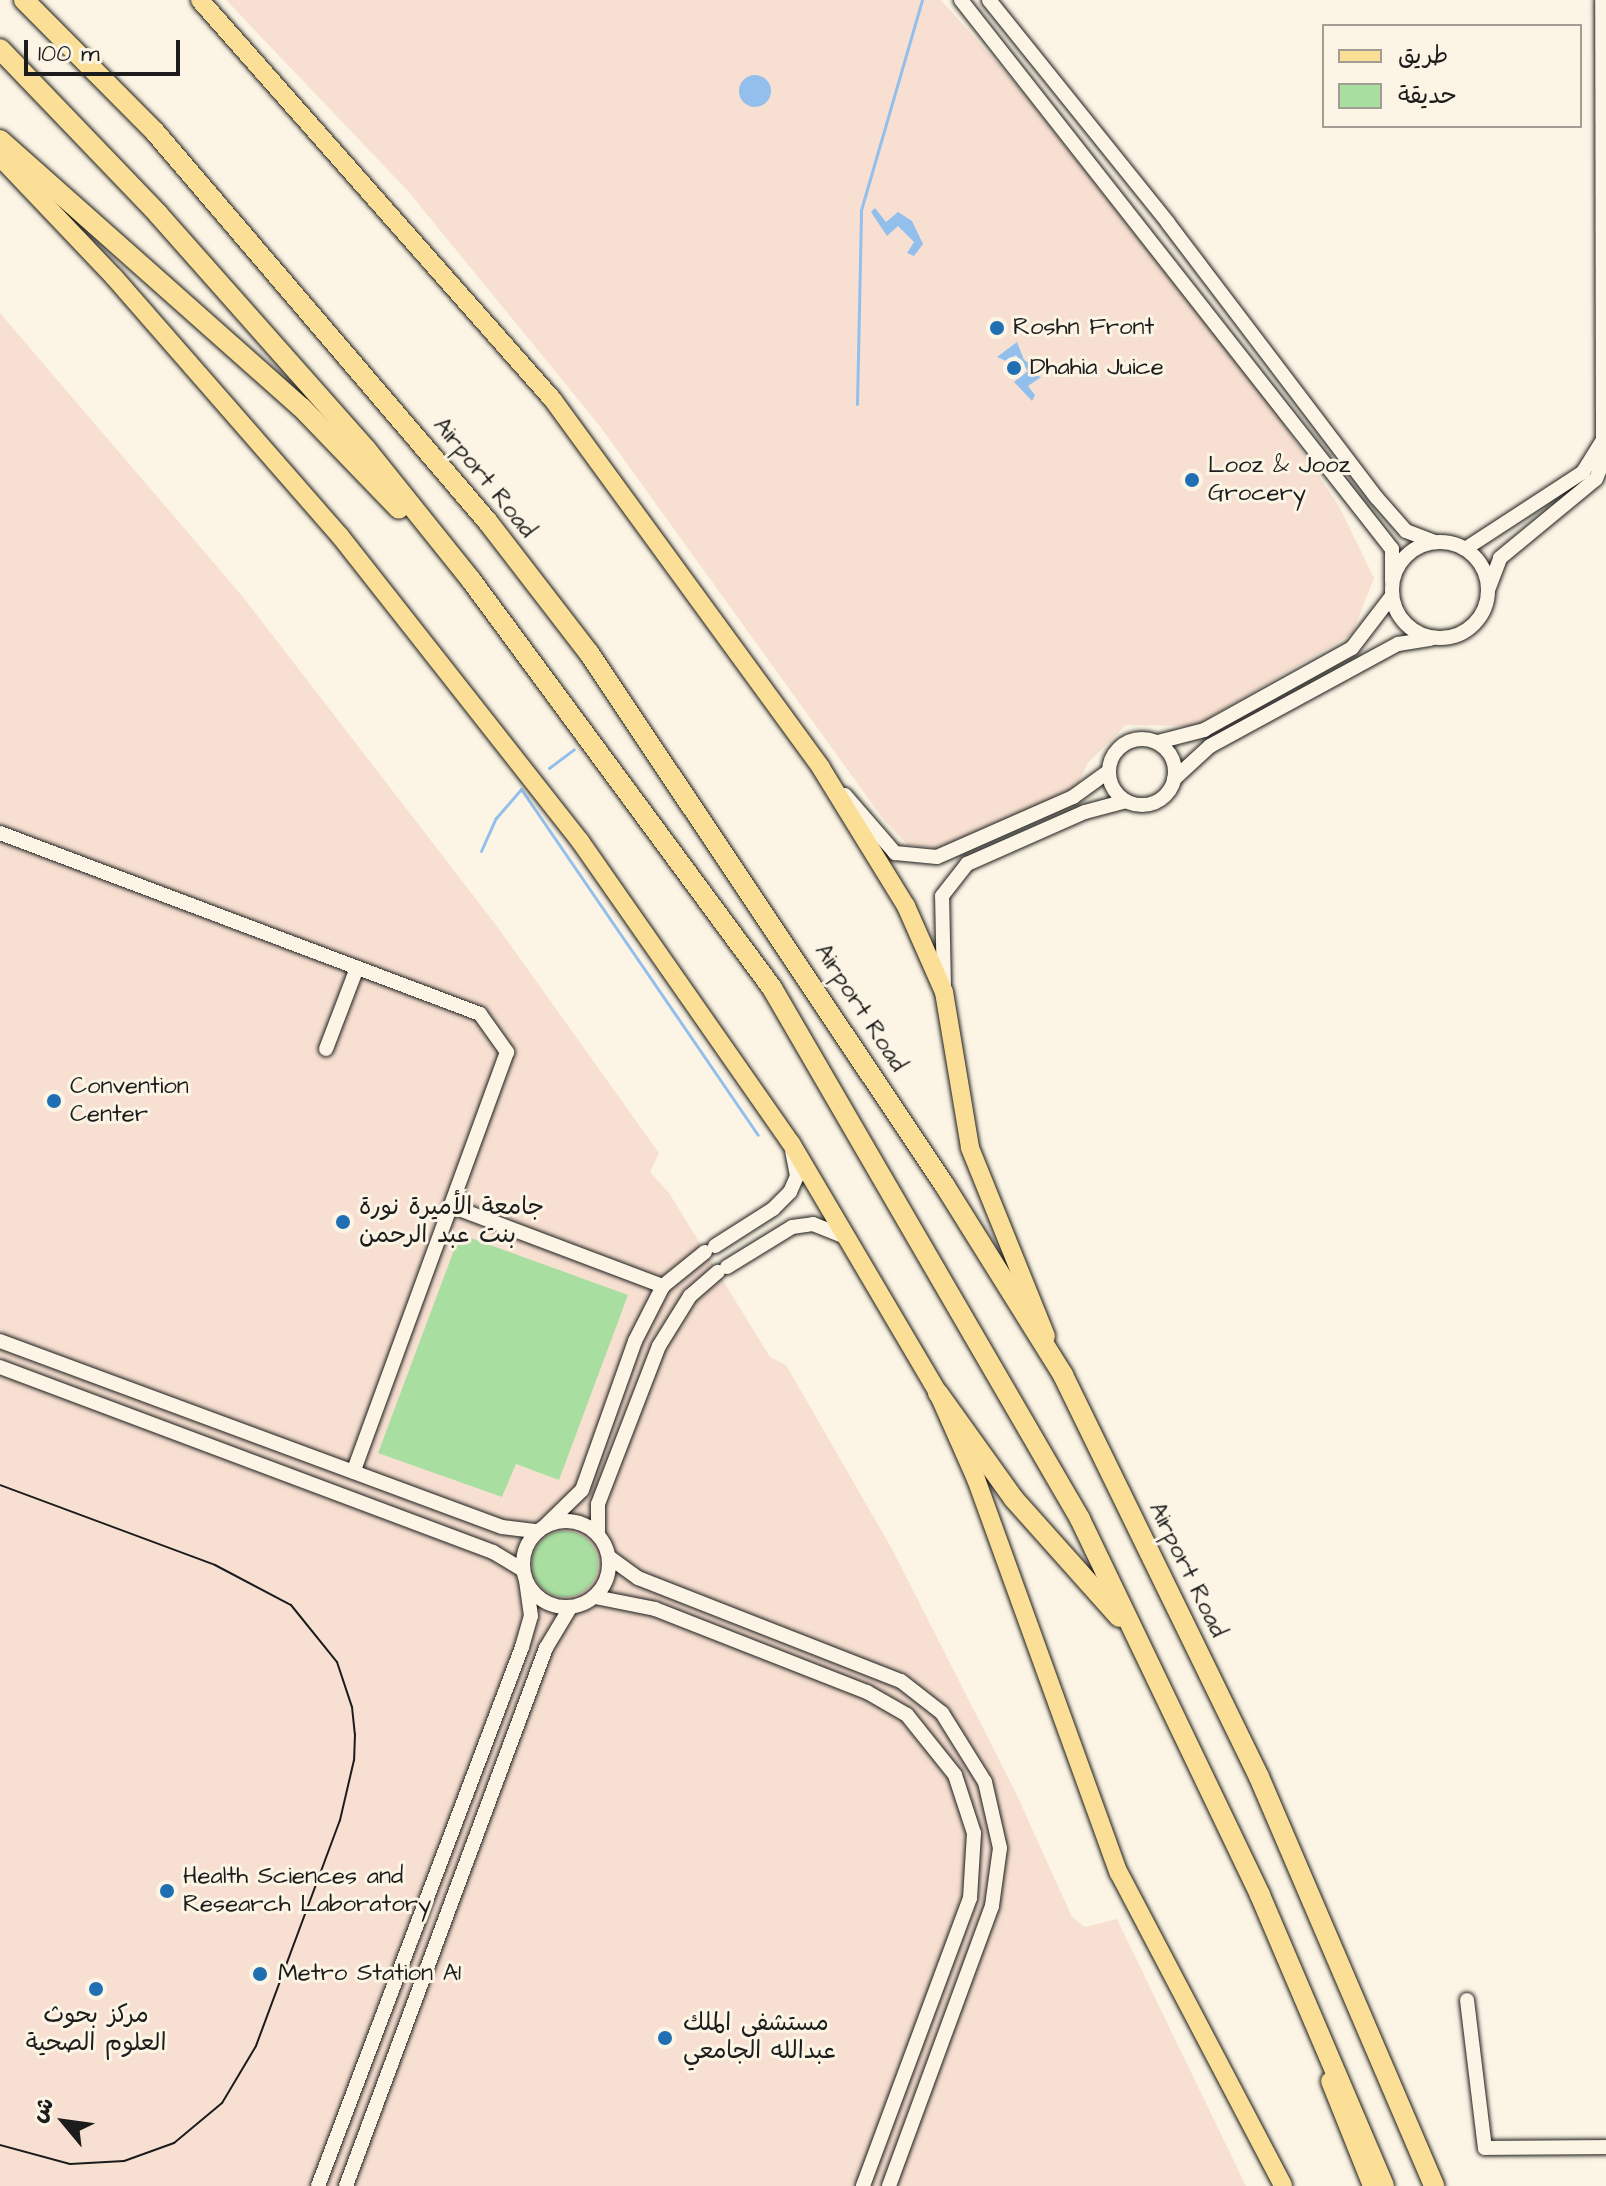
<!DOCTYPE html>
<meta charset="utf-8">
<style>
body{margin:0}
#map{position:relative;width:1606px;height:2186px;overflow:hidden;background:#fcf5e5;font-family:"Architects Daughter","Playpen Sans Arabic",sans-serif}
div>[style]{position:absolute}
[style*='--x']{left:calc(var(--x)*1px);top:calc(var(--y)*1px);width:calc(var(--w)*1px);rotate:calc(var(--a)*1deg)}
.built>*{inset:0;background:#f7e0d1}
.green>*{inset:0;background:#a9dea1}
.round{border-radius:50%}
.water>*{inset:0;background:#93bfec}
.stream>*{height:3px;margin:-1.5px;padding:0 1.5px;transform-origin:1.5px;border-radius:1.5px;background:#93bfec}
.roads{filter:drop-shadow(0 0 2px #1c1c1c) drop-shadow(0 0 2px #1c1c1c)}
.minor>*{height:14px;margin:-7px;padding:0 7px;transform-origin:7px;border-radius:7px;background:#fcf5e5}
.minor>.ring{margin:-7px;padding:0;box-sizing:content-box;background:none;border:14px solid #fcf5e5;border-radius:50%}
.major>*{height:18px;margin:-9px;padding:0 9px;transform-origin:9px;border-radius:9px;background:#fbdf96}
.highway>*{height:20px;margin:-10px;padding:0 10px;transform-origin:10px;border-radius:10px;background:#fbdf96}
.tram>*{height:2px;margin:-1px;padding:0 1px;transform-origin:1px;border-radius:1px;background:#1c1c1c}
.dots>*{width:22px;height:22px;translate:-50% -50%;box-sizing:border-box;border:4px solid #fcf5e5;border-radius:50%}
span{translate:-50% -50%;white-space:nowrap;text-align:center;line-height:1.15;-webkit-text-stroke:6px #fcf5e5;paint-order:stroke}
.poi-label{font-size:24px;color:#1c1c1c}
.left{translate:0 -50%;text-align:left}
.street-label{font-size:24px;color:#1c1c1c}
.legend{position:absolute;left:1322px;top:24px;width:260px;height:104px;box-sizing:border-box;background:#fcf5e5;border:2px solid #a29e95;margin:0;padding:10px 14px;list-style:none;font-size:24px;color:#1c1c1c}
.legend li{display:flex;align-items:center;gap:16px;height:40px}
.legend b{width:40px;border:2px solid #a29e95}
.north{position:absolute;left:24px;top:2082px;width:80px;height:80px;-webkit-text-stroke:6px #fcf5e5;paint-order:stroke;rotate:299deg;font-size:22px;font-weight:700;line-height:32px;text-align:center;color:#1c1c1c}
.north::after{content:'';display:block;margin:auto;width:28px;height:36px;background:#1c1c1c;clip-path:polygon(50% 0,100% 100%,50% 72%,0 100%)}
.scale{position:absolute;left:24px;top:40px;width:156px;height:36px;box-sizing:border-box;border:4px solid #1c1c1c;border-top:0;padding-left:10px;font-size:24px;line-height:28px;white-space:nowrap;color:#1c1c1c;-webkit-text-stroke:6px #fcf5e5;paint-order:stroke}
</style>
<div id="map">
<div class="built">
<i style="clip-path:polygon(226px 0,941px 0,1015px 83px,1274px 410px,1339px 506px,1374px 578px,1352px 634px,1195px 726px,1126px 725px,1088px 763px,1074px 792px,944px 849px,908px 845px,883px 819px,599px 425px,407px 190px)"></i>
<i style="clip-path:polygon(0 313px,243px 597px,496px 925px,659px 1153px,650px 1172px,669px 1193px,770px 1357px,786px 1365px,892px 1549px,1015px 1791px,1072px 1917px,1085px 1927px,1117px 1919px,1246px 2186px,0 2186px)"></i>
</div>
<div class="green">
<i style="clip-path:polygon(460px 1234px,628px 1295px,559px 1480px,516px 1464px,502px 1497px,378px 1453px)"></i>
<i class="round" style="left:532px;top:1531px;width:66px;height:66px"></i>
</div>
<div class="water">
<i class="round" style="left:739px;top:75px;width:32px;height:32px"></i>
<i style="clip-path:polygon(875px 208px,886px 222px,898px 212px,912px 221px,923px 244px,914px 256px,907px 253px,914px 242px,898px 226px,887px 236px,871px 212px)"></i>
<i style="clip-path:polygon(1017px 342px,1024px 360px,1036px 367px,1030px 374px,1041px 377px,1028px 386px,1035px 395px,1032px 401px,1014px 382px,1028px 371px,1016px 355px,1006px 361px,997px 357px)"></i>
</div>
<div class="stream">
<i style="--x:857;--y:404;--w:194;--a:-88.8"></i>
<i style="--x:861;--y:210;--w:219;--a:-73.8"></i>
<i style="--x:549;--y:768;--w:31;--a:-37"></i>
<i style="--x:481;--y:851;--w:36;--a:-66"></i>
<i style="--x:496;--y:818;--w:38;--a:-49"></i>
<i style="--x:521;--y:789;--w:419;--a:55.6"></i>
</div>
<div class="roads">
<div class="minor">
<i style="--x:961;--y:0;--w:698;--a:51.87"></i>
<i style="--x:1392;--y:549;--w:32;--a:90"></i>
<i style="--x:989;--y:0;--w:286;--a:51.2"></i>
<i style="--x:1168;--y:223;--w:345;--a:52.8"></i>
<i style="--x:1377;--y:498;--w:44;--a:48.7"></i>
<i style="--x:1406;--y:531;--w:30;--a:21"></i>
<i class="ring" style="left:1392px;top:542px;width:82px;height:82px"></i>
<i style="--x:1465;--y:549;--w:141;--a:-33.1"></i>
<i style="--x:1583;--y:472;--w:40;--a:-58"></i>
<i style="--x:1488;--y:590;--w:34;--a:-69"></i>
<i style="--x:1500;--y:558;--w:124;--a:-39.5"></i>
<i style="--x:1596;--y:479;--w:18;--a:-68"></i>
<i style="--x:1603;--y:462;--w:462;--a:-90.1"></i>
<i class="ring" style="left:1109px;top:739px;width:52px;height:52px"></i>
<i style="--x:1158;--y:742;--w:48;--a:-14.6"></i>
<i style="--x:1204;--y:730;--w:169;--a:-29"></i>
<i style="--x:1352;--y:648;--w:64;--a:-52.6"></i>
<i style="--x:1174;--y:779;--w:49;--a:-42.5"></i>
<i style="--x:1210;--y:746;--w:214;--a:-28.5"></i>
<i style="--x:1398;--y:644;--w:33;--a:-9"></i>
<i style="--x:845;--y:795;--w:77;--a:49.2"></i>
<i style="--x:895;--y:853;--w:42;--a:5.4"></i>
<i style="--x:937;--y:857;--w:149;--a:-23.8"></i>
<i style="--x:1073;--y:797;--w:44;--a:-35.8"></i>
<i style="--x:0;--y:833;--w:513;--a:20.66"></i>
<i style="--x:480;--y:1014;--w:47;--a:54.6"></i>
<i style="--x:507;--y:1052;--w:447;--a:110.1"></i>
<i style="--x:944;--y:988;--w:92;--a:-91.2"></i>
<i style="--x:942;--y:896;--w:41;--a:-52"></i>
<i style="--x:967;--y:864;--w:129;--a:-23.8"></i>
<i style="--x:1085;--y:812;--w:42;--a:-15"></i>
<i style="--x:326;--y:1049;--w:87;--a:-69.1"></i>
<i style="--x:451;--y:1206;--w:227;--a:20.7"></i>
<i style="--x:715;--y:1246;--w:69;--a:-32.5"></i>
<i style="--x:773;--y:1209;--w:24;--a:-45"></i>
<i style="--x:790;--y:1192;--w:17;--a:-66"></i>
<i style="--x:797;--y:1176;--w:25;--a:-101"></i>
<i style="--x:727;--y:1267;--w:76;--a:-31.6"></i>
<i style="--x:792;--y:1227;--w:21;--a:-8"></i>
<i style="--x:813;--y:1224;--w:37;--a:22"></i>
<i style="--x:0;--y:1341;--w:535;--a:20.33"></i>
<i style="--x:502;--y:1527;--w:35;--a:7"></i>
<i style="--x:0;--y:1367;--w:527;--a:20.57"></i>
<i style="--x:493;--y:1552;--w:35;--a:31"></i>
<i class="ring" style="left:523px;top:1521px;width:72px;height:72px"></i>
<i style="--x:546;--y:1525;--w:50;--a:-44.2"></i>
<i style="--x:582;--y:1490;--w:158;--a:-70.4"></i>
<i style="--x:635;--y:1341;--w:62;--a:-63"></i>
<i style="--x:663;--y:1286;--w:54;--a:-39"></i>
<i style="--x:598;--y:1534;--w:30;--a:-90"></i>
<i style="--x:598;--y:1504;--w:169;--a:-68.9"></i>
<i style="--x:659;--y:1346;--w:59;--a:-58.2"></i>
<i style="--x:690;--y:1296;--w:37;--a:-41"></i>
<i style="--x:609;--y:1557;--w:36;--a:36"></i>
<i style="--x:638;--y:1578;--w:282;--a:21.4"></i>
<i style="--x:901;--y:1681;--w:52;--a:38"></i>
<i style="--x:942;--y:1713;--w:81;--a:58.1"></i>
<i style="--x:985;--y:1782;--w:68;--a:77.2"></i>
<i style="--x:1000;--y:1848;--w:59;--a:97.9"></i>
<i style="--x:992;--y:1906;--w:298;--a:110.2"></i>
<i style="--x:595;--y:1597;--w:61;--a:11.3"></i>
<i style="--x:655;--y:1609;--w:228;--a:21.4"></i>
<i style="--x:867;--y:1692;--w:46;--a:29.9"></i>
<i style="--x:907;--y:1715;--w:77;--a:51.3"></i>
<i style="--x:955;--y:1775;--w:61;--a:71.9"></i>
<i style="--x:974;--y:1833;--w:65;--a:93.5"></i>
<i style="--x:970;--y:1898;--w:307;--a:110.4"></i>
<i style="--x:1467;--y:2000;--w:149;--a:83.1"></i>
<i style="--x:1485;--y:2148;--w:121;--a:-0.5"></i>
<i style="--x:318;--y:2186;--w:576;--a:-69.27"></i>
<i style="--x:522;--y:1647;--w:32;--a:-74"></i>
<i style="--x:531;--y:1616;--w:35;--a:-98"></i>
<i style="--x:346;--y:2186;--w:574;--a:-69.61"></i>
<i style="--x:546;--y:1648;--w:47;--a:-59"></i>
</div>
<div class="major">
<i style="--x:200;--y:0;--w:533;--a:48.57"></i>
<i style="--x:553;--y:400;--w:455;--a:53.9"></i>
<i style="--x:821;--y:768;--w:162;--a:58.4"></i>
<i style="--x:906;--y:906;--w:94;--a:66.2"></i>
<i style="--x:944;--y:992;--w:158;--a:80.5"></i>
<i style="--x:970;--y:1148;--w:203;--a:68"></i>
<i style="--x:0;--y:157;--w:166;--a:46.5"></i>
<i style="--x:114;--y:277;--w:344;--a:48.9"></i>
<i style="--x:340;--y:536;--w:388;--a:51.8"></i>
<i style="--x:580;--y:841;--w:368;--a:55.1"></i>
<i style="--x:791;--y:1143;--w:290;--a:59.5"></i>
<i style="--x:938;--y:1393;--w:94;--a:66.2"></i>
<i style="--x:976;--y:1479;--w:419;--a:70.1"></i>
<i style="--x:1119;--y:1873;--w:353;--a:62.3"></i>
<i style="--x:1330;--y:2081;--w:113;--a:68.2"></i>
</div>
<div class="highway">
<i style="--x:24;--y:0;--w:186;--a:45.2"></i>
<i style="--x:155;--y:132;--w:513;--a:49.51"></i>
<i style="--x:488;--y:522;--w:165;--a:52.4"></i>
<i style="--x:589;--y:653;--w:641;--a:56.26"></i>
<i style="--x:945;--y:1186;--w:223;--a:58"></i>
<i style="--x:1063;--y:1375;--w:447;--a:64"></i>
<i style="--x:1259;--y:1777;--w:445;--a:66.8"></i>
<i style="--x:0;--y:49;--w:228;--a:46.2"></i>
<i style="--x:158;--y:214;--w:314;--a:48.5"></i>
<i style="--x:366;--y:449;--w:168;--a:51.3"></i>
<i style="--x:471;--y:580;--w:507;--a:53.58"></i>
<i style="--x:772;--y:988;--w:614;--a:59.88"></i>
<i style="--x:1080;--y:1519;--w:417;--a:64.4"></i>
<i style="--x:1260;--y:1895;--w:316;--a:66.9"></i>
<i style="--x:0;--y:140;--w:402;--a:41.6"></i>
<i style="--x:301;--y:407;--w:141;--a:46.1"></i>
<i style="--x:938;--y:1393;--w:130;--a:54.4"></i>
<i style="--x:1014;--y:1499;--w:158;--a:48.3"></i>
</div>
</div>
<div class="tram">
<i style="--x:0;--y:1485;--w:229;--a:20.4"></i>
<i style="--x:215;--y:1565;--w:86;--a:27.8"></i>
<i style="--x:291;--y:1605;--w:73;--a:51.1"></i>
<i style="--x:337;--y:1662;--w:47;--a:71.6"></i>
<i style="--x:352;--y:1707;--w:27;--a:84"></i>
<i style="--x:355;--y:1734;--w:26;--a:92"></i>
<i style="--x:354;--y:1760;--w:62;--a:103.1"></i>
<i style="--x:340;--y:1820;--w:241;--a:110.4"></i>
<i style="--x:256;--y:2046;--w:66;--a:120.8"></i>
<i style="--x:222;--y:2103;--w:62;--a:140.2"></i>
<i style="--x:174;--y:2143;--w:53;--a:160.2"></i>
<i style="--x:124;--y:2161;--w:54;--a:176.8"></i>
<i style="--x:70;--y:2164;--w:73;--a:-164.8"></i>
</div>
<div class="dots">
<i style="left:997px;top:328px;background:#1f6fb2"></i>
<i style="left:1014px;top:368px;background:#1f6fb2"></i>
<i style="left:1192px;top:480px;background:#1f6fb2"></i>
<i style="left:54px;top:1101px;background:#1f6fb2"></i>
<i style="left:343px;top:1222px;background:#1f6fb2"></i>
<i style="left:167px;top:1891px;background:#1f6fb2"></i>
<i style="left:260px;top:1974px;background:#1f6fb2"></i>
<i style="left:96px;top:1989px;background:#1f6fb2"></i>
<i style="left:665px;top:2038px;background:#1f6fb2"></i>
</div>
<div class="poi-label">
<span class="left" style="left:1013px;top:328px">Roshn Front</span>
<span class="left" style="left:1030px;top:368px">Dhahia Juice</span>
<span class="left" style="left:1208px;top:480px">Looz &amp; Jooz<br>Grocery</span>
<span class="left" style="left:70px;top:1101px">Convention<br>Center</span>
<span class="left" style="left:359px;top:1222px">جامعة الأميرة نورة<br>بنت عبد الرحمن</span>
<span class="left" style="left:183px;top:1891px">Health Sciences and<br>Research Laboratory</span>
<span class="left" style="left:278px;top:1974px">Metro Station A1</span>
<span style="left:96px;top:2030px">مركز بحوث<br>العلوم الصحية</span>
<span class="left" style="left:683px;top:2038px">مستشفى الملك<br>عبدالله الجامعي</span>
</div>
<div class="street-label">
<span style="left:484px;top:478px;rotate:51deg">Airport Road</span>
<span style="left:860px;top:1008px;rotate:57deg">Airport Road</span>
<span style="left:1187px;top:1570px;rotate:64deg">Airport Road</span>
</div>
<ul class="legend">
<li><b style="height:10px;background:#fbdf96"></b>طريق</li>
<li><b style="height:22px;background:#a9dea1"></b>حديقة</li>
</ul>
<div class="north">ش</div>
<div class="scale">100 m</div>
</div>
